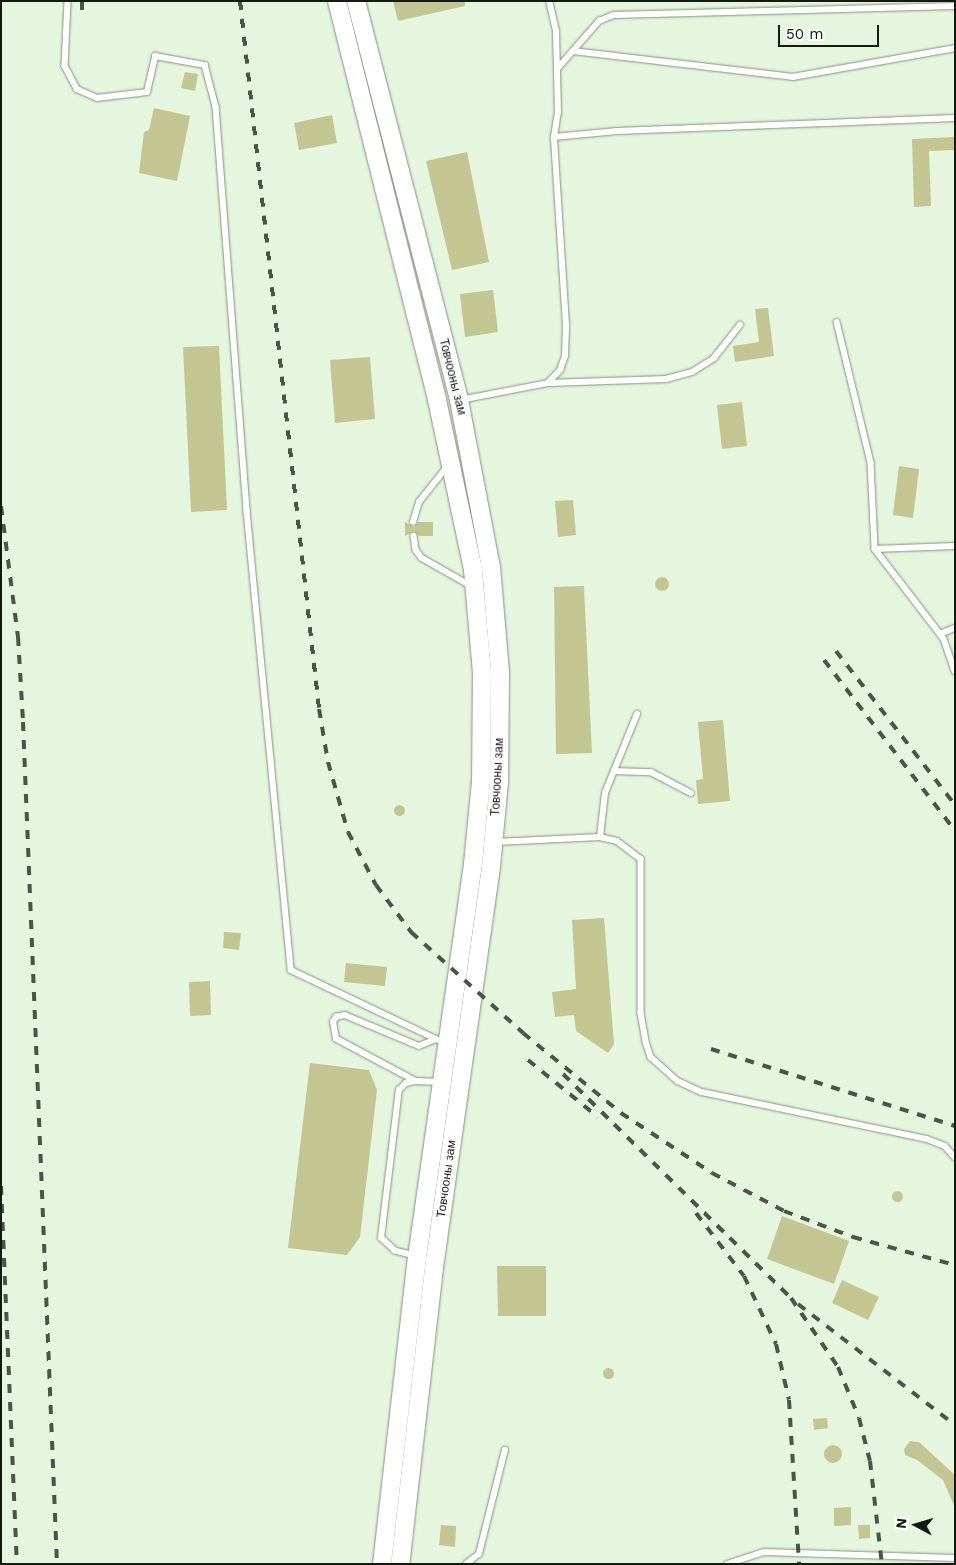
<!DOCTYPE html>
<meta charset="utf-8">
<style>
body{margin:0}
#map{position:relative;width:956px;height:1565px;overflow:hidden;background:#e5f5de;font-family:"Work Sans",sans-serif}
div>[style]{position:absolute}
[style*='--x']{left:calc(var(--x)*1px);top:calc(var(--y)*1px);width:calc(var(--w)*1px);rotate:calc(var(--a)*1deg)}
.building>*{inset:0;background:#c3c691}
.round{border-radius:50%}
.roads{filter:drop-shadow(0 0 1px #84937e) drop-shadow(0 0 1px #84937e)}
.service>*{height:5.5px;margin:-2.75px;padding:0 2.75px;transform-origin:2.75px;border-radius:2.75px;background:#fff}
.trunk>*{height:18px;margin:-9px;padding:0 9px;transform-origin:9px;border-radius:9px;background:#fff}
.rail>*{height:4px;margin-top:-2px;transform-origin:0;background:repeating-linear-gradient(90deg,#4c5448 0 9px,transparent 0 18px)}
span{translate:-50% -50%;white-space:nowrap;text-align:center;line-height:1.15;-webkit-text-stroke:4px #fff;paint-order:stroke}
.street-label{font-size:12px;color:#141911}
.frame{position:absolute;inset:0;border:2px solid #141911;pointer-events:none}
.north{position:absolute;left:891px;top:1500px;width:50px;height:50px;-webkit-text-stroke:4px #fff;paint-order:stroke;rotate:276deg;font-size:14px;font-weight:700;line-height:20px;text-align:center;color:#141911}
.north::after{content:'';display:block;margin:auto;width:18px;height:22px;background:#141911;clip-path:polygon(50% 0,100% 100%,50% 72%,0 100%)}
.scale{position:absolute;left:778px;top:25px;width:101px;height:22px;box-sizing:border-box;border:2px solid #141911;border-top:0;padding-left:6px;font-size:15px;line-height:18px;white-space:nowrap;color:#141911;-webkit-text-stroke:4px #fff;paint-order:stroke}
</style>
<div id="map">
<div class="building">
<i style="clip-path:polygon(393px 1px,465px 1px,465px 6px,398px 21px)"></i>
<i style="clip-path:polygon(185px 72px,198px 74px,195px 91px,181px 88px)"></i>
<i style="clip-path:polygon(154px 108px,190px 116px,177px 181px,139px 173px,144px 132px,149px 130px)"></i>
<i style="clip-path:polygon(332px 115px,337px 143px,299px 150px,294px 123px)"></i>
<i style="clip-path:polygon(954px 137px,955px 150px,929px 151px,931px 206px,914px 207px,912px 139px)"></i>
<i style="clip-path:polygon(467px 152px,489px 262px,452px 270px,426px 161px)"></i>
<i style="clip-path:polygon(493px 290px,498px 332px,465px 337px,460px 294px)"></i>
<i style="clip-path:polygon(768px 308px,774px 356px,735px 362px,733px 346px,759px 342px,755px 309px)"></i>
<i style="clip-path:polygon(219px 346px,227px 510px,191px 512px,183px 347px)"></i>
<i style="clip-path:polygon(370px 357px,375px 419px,335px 423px,330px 360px)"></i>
<i style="clip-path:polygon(742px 402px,747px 446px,722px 449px,717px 405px)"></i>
<i style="clip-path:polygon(899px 466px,919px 469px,913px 518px,893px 515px)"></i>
<i style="clip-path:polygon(573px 500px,576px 535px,558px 537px,555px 501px)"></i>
<i style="clip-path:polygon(405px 522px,414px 527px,418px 522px,433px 522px,433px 536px,419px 536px,414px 531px,405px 536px)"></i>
<i class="round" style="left:655px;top:577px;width:14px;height:14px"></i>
<i style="clip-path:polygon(584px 586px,592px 753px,556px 754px,554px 587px)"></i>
<i style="clip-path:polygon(723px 720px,730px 801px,698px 804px,696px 780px,703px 779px,698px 722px)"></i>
<i class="round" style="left:393.5px;top:804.5px;width:11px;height:11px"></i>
<i style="clip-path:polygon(604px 918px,614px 1044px,608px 1053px,576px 1031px,574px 1015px,555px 1017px,552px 992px,576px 989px,572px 920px)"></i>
<i style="clip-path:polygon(224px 932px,241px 933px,239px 950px,223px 948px)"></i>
<i style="clip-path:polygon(346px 963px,387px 967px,385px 986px,344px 982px)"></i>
<i style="clip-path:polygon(210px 981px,211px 1015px,190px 1016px,189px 982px)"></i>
<i style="clip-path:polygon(310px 1063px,369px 1070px,377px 1090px,360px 1237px,347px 1255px,288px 1248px)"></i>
<i class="round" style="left:891.5px;top:1190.5px;width:11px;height:11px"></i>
<i style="clip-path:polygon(782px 1216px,849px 1241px,834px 1284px,767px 1259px)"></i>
<i style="clip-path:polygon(497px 1266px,546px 1266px,546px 1316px,498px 1316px)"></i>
<i style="clip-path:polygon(842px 1280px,879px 1297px,868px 1320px,832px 1303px)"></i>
<i class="round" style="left:602.5px;top:1367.5px;width:11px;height:11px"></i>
<i style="clip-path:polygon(827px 1418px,828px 1428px,814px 1430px,813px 1419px)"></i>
<i style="clip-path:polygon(910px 1441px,919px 1442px,955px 1475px,955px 1508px,943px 1480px,917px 1460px,905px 1455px,904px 1449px)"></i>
<i class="round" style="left:824px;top:1445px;width:18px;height:18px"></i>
<i style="clip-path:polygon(851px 1507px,851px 1525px,834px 1526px,834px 1508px)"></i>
<i style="clip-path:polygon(441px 1525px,456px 1526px,455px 1547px,439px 1545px)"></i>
<i style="clip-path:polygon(858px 1525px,870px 1525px,870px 1538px,859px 1539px)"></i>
</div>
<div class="roads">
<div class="service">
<i style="--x:68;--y:1;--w:65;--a:92.6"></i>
<i style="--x:65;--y:66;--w:26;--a:62"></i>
<i style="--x:77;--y:89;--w:22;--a:24"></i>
<i style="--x:97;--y:98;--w:50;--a:-6.8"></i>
<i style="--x:147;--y:92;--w:37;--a:-77"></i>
<i style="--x:155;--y:56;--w:51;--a:10.2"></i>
<i style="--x:205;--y:65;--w:43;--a:75.3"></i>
<i style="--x:216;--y:107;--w:405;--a:85.6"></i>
<i style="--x:247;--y:511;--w:461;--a:84.5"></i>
<i style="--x:291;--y:970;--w:170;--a:25.4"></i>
<i style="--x:573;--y:51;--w:222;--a:6.7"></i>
<i style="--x:793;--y:77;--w:165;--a:-10.1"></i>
<i style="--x:557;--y:69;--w:64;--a:-48.8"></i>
<i style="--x:599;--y:21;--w:16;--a:-22"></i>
<i style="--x:614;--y:15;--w:341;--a:-1.5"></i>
<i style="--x:554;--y:137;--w:63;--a:-5.4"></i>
<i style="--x:617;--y:131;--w:338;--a:-2.2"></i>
<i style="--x:837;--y:322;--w:145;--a:76.4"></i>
<i style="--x:871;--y:463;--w:86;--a:87.3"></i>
<i style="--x:875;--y:549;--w:113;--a:52.5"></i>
<i style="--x:944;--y:639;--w:34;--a:71"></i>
<i style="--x:548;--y:383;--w:18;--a:-47"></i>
<i style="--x:560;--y:370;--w:15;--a:-70"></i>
<i style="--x:565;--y:356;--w:31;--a:-88"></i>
<i style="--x:566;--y:325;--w:188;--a:-93.7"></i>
<i style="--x:554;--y:137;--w:24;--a:-81"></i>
<i style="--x:558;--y:113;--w:82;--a:-91.4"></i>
<i style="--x:556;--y:31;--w:31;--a:-103"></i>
<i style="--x:460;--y:400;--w:90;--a:-10.9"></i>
<i style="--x:548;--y:383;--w:118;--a:-1.9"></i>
<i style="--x:666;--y:379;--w:27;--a:-15"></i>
<i style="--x:692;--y:372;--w:26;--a:-32"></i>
<i style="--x:714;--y:358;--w:42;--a:-51.8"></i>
<i style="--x:413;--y:522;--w:21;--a:-73"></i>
<i style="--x:419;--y:502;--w:45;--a:-51.3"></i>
<i style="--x:414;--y:536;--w:14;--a:82"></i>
<i style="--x:416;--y:550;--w:10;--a:53"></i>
<i style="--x:422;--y:558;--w:56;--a:29.7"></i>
<i style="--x:875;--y:549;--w:80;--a:-2.1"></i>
<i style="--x:940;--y:634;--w:16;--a:-22"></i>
<i style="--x:614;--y:771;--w:37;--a:2"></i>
<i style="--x:651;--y:772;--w:45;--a:27.7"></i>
<i style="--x:600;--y:837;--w:44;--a:-83.5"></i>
<i style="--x:605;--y:793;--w:85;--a:-67.9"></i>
<i style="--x:496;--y:842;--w:104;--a:-2.8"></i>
<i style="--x:600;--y:837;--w:17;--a:13"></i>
<i style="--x:617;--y:841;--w:30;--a:37"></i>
<i style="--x:641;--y:859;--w:154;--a:90"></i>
<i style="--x:641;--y:1013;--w:29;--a:80"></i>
<i style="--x:646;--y:1042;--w:16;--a:72"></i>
<i style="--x:651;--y:1057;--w:36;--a:42"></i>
<i style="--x:678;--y:1081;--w:26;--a:25"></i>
<i style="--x:702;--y:1092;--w:230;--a:11.8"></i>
<i style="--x:927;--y:1139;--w:19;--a:21"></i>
<i style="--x:945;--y:1146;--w:15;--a:48"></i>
<i style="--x:415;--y:1081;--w:89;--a:-152"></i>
<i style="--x:336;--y:1039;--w:17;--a:-100"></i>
<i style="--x:333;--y:1022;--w:6;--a:-59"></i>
<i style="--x:336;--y:1017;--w:9;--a:-13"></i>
<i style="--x:345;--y:1015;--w:80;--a:22.7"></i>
<i style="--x:419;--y:1046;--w:18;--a:-22"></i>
<i style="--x:415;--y:1256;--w:21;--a:-166"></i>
<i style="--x:395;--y:1251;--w:19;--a:-137"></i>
<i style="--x:381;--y:1238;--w:149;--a:-83.1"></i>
<i style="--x:399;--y:1090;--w:10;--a:-45"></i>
<i style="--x:406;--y:1083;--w:9;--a:-13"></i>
<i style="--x:415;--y:1081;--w:25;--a:2"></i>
<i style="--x:466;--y:1564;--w:16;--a:-38"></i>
<i style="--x:479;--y:1554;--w:107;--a:-76"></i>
<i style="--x:727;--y:1564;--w:39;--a:-18"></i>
<i style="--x:764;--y:1552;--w:191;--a:1.8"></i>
</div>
<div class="trunk">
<i style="--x:337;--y:1;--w:411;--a:75.9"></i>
<i style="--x:437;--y:400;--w:174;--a:78"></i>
<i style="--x:473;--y:570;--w:102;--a:85"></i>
<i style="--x:482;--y:672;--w:109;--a:90.5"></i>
<i style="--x:481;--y:781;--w:83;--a:95.5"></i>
<i style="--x:473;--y:864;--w:397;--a:98.1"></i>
<i style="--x:417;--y:1257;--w:309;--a:96.5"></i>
<i style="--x:356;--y:1;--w:412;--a:75.5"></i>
<i style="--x:459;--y:400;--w:170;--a:79.2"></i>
<i style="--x:491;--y:567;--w:105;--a:85.1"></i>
<i style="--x:500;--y:672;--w:110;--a:90.5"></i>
<i style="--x:499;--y:782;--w:85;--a:95.4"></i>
<i style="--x:491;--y:867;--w:396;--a:98.1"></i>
<i style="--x:435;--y:1259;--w:307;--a:96.5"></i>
</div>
</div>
<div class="rail">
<i style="--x:82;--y:1;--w:11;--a:90"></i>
<i style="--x:240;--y:1;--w:712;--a:83.63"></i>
<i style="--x:319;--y:709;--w:54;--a:80.4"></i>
<i style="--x:328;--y:762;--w:73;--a:74.1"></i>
<i style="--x:348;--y:832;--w:60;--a:62.2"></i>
<i style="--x:376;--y:885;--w:59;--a:53.3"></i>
<i style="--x:411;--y:932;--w:151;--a:42"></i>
<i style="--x:523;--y:1033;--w:127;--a:39.2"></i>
<i style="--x:621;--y:1113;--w:109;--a:33.4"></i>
<i style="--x:712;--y:1173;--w:81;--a:27.8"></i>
<i style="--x:784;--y:1211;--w:74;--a:20.6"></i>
<i style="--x:853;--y:1237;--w:106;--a:15.4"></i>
<i style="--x:1;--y:506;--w:132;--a:82.6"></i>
<i style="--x:18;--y:637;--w:85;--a:86.6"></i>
<i style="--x:23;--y:722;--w:843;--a:87.69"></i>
<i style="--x:836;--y:651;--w:195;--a:52.3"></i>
<i style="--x:824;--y:660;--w:215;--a:52.5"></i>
<i style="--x:711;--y:1049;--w:256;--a:17.5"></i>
<i style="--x:528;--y:1060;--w:90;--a:39.2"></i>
<i style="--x:563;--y:1074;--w:320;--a:44.5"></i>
<i style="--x:791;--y:1298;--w:83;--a:55.7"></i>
<i style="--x:838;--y:1367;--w:55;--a:67.6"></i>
<i style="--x:859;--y:1418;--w:44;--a:75.7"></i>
<i style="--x:870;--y:1461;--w:104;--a:83.4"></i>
<i style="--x:1;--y:1186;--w:378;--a:87.6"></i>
<i style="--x:696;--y:1213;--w:79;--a:52.7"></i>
<i style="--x:744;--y:1276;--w:75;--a:64.8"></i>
<i style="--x:776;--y:1344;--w:57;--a:76.9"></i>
<i style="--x:789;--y:1400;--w:164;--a:86.5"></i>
<i style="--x:798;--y:1304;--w:198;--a:37.6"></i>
</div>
<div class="street-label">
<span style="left:452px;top:377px;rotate:76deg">Товчооны зам</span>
<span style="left:498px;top:777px;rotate:-87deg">Товчооны зам</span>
<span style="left:447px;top:1179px;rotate:-82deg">Товчооны зам</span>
</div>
<div class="frame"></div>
<div class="north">N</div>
<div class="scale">50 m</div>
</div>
